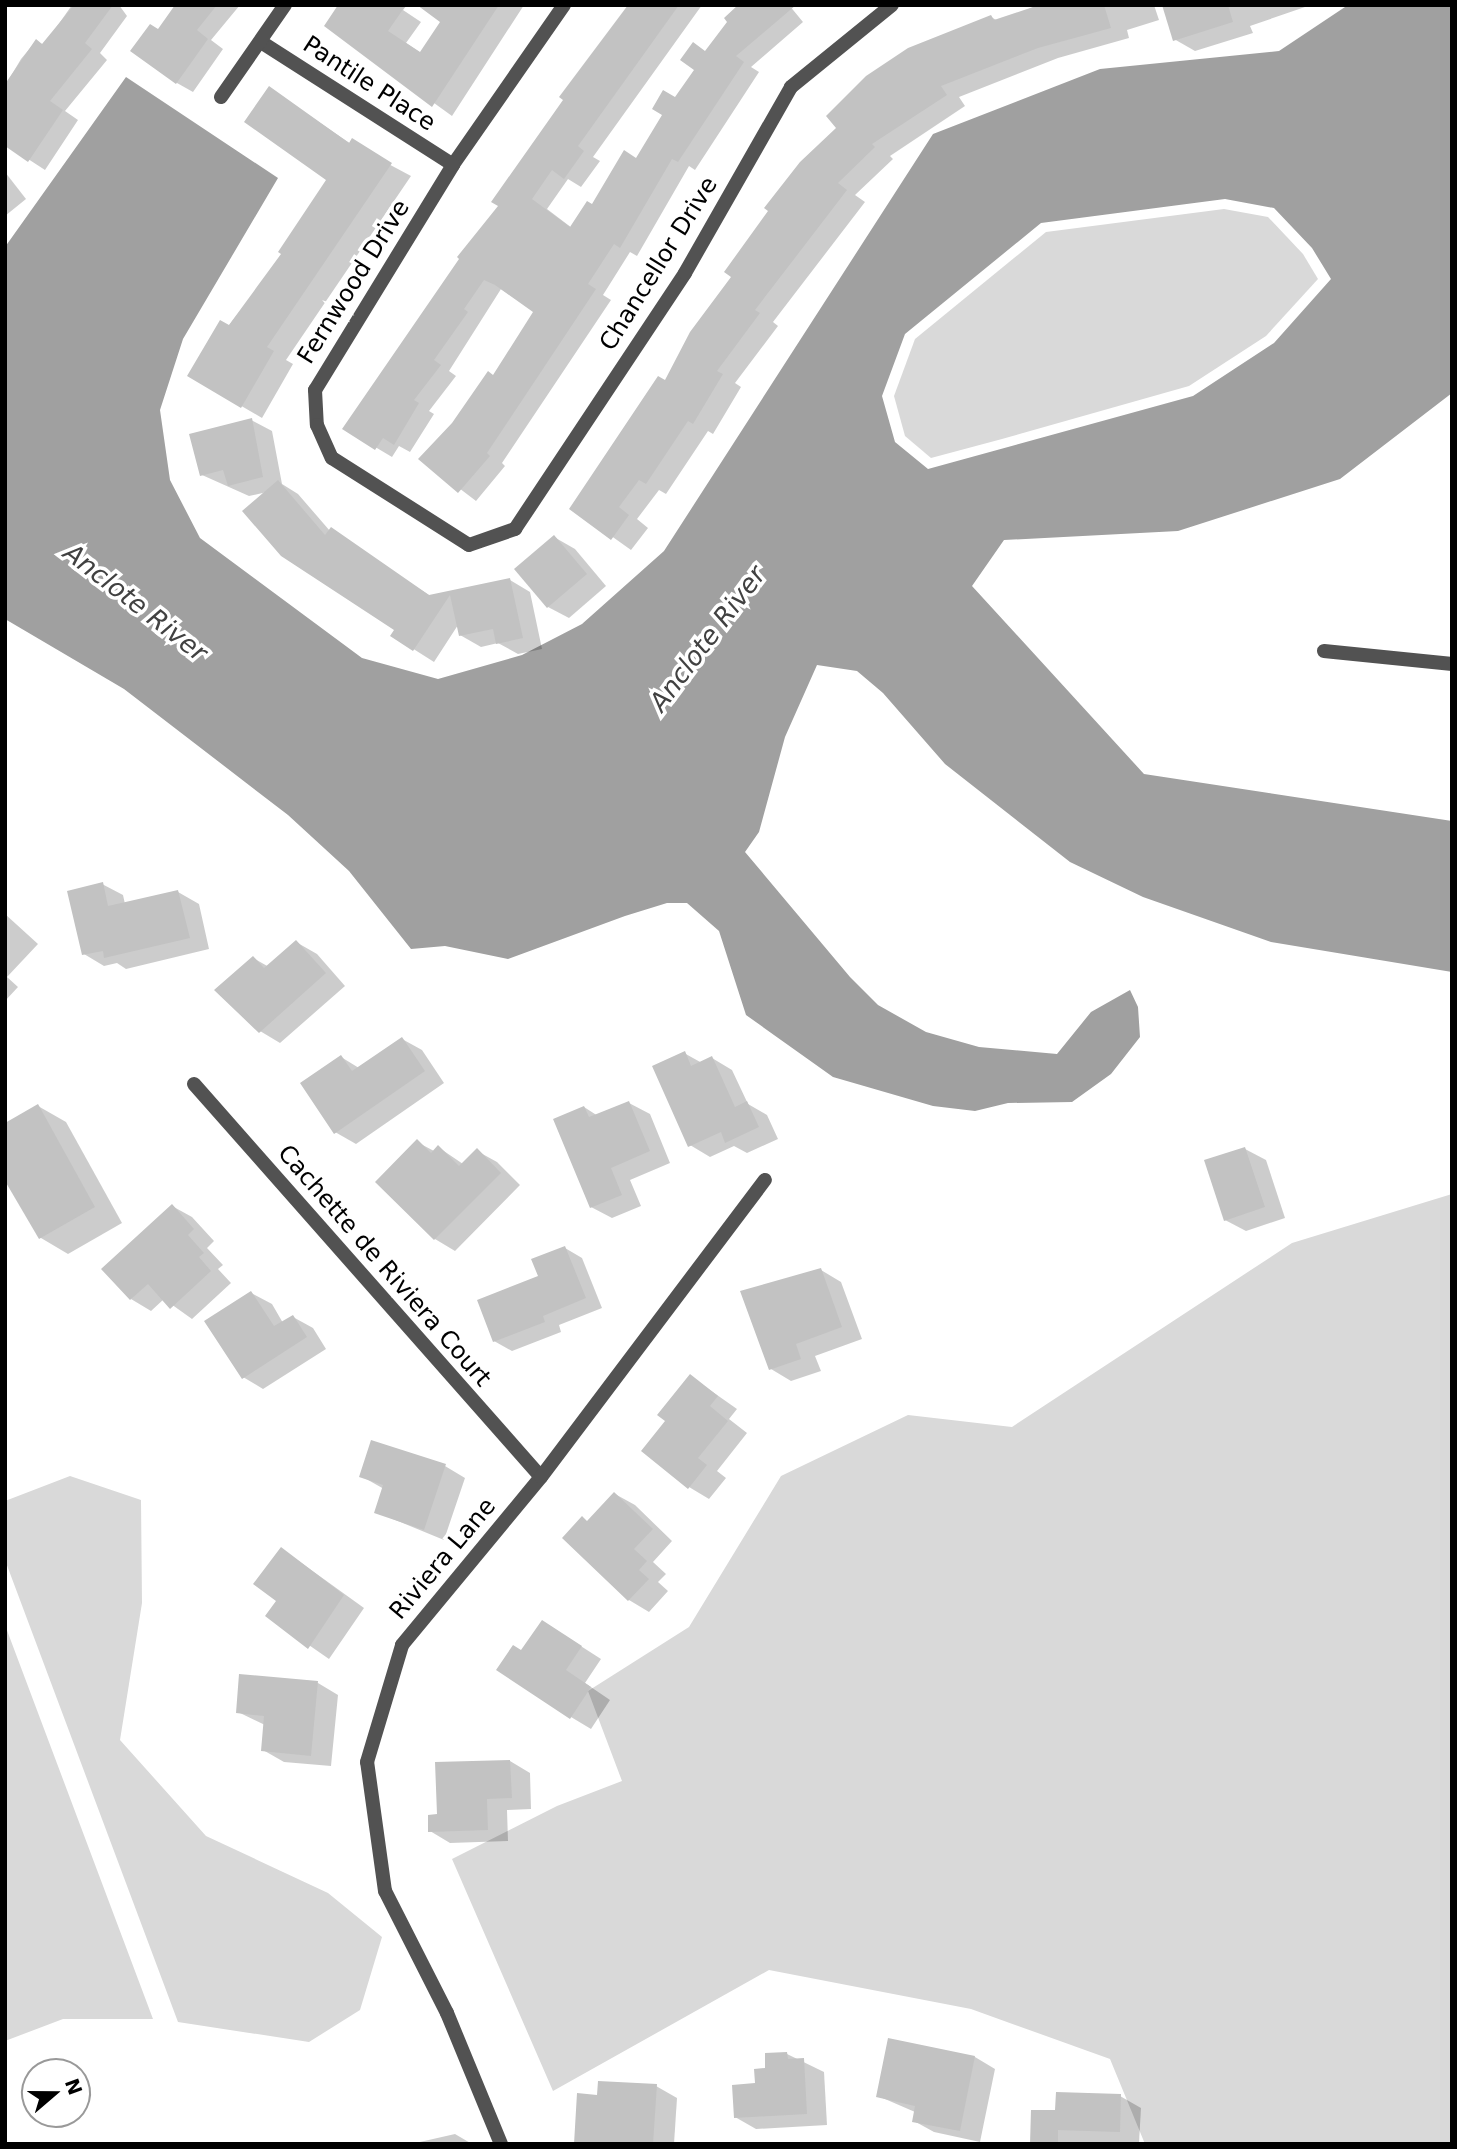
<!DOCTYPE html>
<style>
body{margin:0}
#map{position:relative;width:1457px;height:2149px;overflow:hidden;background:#fff;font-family:"DejaVu Sans",sans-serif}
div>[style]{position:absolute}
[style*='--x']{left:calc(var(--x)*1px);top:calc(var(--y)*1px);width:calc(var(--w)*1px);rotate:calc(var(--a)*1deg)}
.green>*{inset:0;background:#d9d9d9}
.water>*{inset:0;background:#a0a0a0}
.shadow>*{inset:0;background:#0003}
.building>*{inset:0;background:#c2c2c2}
.street>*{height:14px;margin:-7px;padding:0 7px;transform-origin:7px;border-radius:7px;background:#525252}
span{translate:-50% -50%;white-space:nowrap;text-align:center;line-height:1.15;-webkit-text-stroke:7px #fff;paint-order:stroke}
.street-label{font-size:24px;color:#000}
.water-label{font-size:26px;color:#414141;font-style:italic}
.frame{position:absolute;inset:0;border:7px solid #000;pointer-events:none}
.north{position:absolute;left:21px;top:2058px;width:70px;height:70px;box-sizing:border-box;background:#fff;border:2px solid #999;border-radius:50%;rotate:70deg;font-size:19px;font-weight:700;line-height:28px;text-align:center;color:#000}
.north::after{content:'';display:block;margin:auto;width:24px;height:32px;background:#000;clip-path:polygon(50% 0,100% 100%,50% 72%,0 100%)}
</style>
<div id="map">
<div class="green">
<i style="clip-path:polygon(1224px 209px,1268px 217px,1303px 254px,1318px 279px,1266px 336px,1189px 386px,1002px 439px,931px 458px,905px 436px,894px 396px,915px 339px,1046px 232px)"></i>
<i style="clip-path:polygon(1452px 1194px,1452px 2144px,1145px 2144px,1110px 2059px,971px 2009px,769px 1970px,553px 2091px,452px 1859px,557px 1806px,622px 1781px,588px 1691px,689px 1627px,781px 1476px,908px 1415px,1012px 1427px,1292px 1243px)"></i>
<i style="clip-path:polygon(70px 1476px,141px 1500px,142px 1603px,120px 1740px,206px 1836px,328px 1893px,382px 1937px,360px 2010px,309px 2042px,178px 2022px,5px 1560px,5px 1501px)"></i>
<i style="clip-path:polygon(5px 1625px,153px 2019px,63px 2019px,5px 2041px)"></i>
</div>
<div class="water">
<i style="clip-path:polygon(evenodd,1348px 5px,1452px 5px,1452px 393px,1340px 479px,1178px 531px,1004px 540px,972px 586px,1144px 774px,1452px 821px,1452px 972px,1271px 942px,1143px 897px,1070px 862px,945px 764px,883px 693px,857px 671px,817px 665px,785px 737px,759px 832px,745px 852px,850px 977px,878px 1005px,926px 1032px,979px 1047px,1057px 1054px,1091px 1012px,1130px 990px,1138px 1007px,1140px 1037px,1111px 1074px,1072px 1102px,1008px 1103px,975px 1111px,933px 1106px,833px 1077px,746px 1015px,719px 931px,687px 903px,667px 903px,625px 916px,508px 959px,445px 946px,411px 949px,349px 871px,288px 815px,124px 689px,5px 619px,5px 247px,126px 77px,278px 178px,183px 339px,160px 410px,170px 480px,200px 538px,362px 658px,438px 679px,522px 655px,582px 624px,664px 551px,933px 134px,1100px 69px,1279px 51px,1348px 5px,1225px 199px,1274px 208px,1312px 248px,1331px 279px,1274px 343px,1193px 396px,928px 469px,895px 442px,882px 396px,905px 334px,1041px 223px,1225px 199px)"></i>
</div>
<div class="shadow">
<i style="clip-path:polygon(72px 5px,119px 5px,127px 16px,100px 53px,107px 60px,65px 111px,78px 120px,45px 170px,5px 144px,5px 86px,21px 59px,36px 41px,44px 45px)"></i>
<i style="clip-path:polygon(176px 5px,240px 5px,211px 40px,223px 49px,193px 92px,177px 83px,159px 31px)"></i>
<i style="clip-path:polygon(341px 5px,407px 5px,403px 10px,421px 22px,406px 43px,421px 53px,442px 21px,436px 5px,524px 5px,452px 116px,326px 25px)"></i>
<i style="clip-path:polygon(630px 5px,702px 5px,593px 157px,600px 161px,581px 187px,568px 179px,547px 209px,572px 228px,637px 160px,706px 52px,789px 5px,803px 22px,751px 67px,759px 72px,695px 170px,689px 166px,637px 256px,630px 252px,603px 295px,611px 300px,502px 463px,505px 466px,476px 501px,421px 459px,494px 377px,535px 312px,501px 289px,449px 371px,456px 376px,429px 411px,434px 414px,410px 452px,399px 446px,392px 457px,345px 429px,500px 206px)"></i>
<i style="clip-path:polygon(1039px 5px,1154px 5px,1159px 20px,1127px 30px,1129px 38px,1058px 58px,959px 97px,965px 106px,890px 156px,893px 159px,855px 195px,865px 202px,773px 322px,778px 326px,735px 383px,741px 387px,713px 434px,708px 431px,666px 494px,659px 490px,637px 519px,648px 528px,631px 550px,572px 508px,666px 382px,692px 333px,991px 17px,998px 21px)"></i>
<i style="clip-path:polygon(1164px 5px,1304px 5px,1305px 7px,1250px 26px,1253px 33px,1195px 51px,1174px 39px)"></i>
<i style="clip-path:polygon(269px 88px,351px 144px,411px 176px,286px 360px,293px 364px,262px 418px,190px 376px,284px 254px,328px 180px)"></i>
<i style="clip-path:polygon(5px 172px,26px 199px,5px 216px)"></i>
<i style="clip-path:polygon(251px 420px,272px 431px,282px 484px,298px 494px,330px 531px,432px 597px,510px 580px,530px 592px,542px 649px,518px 654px,498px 643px,481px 647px,460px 635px,458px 625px,434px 662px,393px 636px,397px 630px,267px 492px,249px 496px,202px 475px)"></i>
<i style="clip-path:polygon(554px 537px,575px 549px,606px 586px,569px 618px,548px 607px)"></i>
<i style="clip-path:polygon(102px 884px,123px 895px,125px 904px,178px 892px,199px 904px,209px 949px,126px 969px,117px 963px,104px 966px,84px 954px)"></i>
<i style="clip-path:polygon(5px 914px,38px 944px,7px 977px,18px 987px,5px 1001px)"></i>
<i style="clip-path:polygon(296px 942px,317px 954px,345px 986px,280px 1043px,260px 1031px,253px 958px,269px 967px)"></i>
<i style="clip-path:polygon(402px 1039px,422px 1050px,444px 1083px,356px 1144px,335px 1132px,341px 1057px,359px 1068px)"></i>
<i style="clip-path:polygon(684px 1053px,702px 1063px,712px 1058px,732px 1070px,748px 1104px,767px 1115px,778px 1139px,747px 1153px,734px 1146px,710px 1157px,690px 1145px)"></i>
<i style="clip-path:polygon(629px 1103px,650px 1114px,670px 1163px,630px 1180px,641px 1206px,612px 1218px,591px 1207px,584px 1107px,598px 1116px)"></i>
<i style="clip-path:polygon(38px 1106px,66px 1122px,122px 1223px,68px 1254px,41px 1238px,5px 1180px)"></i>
<i style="clip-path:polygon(417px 1142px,434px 1151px,438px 1147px,463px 1164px,477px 1151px,497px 1162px,520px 1185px,455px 1251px,435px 1239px)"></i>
<i style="clip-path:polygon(1245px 1149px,1266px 1160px,1285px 1218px,1246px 1231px,1225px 1220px)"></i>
<i style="clip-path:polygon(172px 1206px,192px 1217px,214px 1241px,207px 1248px,223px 1265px,218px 1269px,231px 1283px,192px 1319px,164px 1299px,151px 1311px,131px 1299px)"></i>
<i style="clip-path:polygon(565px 1248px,582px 1258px,602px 1308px,559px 1325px,561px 1332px,512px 1351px,494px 1341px)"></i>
<i style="clip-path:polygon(821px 1270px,841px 1282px,862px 1339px,815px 1356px,821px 1371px,791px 1381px,771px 1369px)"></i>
<i style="clip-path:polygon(251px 1293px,272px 1304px,283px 1323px,293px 1317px,313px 1328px,326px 1349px,263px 1389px,243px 1377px)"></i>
<i style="clip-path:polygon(690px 1376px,737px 1409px,729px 1419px,747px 1433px,717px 1471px,726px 1478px,709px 1499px,689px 1487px)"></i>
<i style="clip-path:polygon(445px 1466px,465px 1478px,444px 1540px,376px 1512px,384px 1489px,361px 1476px)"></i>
<i style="clip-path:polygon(615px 1494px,635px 1505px,672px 1541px,653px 1562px,666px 1574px,658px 1582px,668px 1591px,649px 1612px,629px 1600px,588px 1522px)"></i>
<i style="clip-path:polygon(282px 1549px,364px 1608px,329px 1659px,267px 1616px,279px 1601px)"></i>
<i style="clip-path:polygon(562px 1634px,601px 1659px,585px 1683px,610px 1700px,591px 1729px,571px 1717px,522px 1652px)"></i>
<i style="clip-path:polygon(318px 1683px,338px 1695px,331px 1766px,284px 1762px,263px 1750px,265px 1725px,238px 1712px)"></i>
<i style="clip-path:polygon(510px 1761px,530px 1773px,531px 1809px,507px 1810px,508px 1841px,450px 1843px,430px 1831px)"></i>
<i style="clip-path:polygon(889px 2040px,975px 2057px,995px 2069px,980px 2142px,934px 2132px,914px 2121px,915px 2112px,878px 2096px)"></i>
<i style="clip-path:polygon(787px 2054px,824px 2072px,827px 2125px,756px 2129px,735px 2117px,767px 2070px)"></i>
<i style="clip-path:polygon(656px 2086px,677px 2098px,674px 2144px,576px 2144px,599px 2096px)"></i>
<i style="clip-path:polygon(1120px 2096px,1141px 2108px,1139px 2143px,1032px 2144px,1057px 2112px)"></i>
<i style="clip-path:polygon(455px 2134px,472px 2144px,411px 2144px)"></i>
</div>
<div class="building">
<i style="clip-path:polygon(74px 5px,113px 5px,85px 43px,92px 49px,50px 101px,63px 110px,28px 162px,5px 146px,5px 84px,36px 39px,42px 44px)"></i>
<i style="clip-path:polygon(175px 5px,217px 5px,197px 30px,208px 39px,176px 84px,130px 51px,150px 24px,158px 29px)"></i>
<i style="clip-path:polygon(338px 5px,406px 5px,388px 31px,420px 52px,440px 22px,417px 5px,499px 5px,432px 107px,324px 26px)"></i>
<i style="clip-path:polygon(628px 5px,679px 5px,578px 146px,584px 151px,564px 179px,552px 170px,532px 199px,570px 227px,587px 201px,592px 204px,624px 150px,636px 158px,662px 115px,652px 109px,663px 90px,675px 97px,694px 70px,680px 60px,693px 42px,705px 51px,727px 22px,724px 18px,738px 5px,796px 5px,736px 56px,744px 62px,678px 162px,672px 159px,620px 248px,614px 244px,588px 284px,596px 289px,487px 453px,490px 456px,458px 493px,418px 459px,452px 423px,488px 371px,493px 375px,533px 312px,495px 285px,484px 280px,464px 309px,468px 312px,434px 360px,441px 365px,414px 400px,419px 403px,394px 445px,383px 438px,375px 450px,342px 429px,459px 259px,457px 257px,498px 206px,491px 202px,563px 100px,559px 97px)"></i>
<i style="clip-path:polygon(1039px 5px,1104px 5px,1111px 28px,1038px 48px,941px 86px,947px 95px,872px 144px,875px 147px,838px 183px,847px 190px,755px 310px,760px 313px,717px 371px,723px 374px,693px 424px,688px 421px,646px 484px,639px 480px,619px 507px,629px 515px,611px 540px,569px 509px,658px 376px,665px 380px,690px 332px,731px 277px,724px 272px,768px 211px,764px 208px,800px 162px,836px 128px,826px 116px,866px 76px,908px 48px,991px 15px,994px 20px)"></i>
<i style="clip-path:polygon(1162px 5px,1228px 5px,1233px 22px,1173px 41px)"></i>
<i style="clip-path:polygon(269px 86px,349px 143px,352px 138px,392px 163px,267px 347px,274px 351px,241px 408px,187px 376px,220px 320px,229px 325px,281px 254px,278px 252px,326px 180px,244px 122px)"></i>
<i style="clip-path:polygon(252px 418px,263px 477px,228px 486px,223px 470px,200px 476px,189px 434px)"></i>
<i style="clip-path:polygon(278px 480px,325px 535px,331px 527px,429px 595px,510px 578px,523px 638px,496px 644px,493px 629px,459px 636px,450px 595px,413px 651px,390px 636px,394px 630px,281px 556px,242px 511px)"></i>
<i style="clip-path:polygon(554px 535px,587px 574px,547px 608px,514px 569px)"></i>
<i style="clip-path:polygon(103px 882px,108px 906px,178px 890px,190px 938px,104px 958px,103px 951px,82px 955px,67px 891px)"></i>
<i style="clip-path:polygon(296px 940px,326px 973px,259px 1033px,214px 990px,253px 956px,264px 968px)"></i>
<i style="clip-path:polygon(402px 1037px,425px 1071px,334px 1134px,300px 1083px,341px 1055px,352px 1071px)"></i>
<i style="clip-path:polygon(685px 1051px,691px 1066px,712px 1056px,735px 1107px,747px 1101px,759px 1127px,725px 1143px,721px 1132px,688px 1147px,652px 1066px)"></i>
<i style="clip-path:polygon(629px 1101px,650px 1151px,611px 1168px,622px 1195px,590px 1208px,553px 1119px,584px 1106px,589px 1117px)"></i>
<i style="clip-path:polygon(38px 1104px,95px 1207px,39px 1239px,5px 1181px,5px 1123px)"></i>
<i style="clip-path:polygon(417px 1139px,431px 1153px,438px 1145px,459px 1166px,477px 1148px,501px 1173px,434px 1240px,375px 1182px)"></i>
<i style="clip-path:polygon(1245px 1147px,1265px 1207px,1224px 1221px,1204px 1160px)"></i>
<i style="clip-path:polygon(172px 1204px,194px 1229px,188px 1235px,204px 1253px,199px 1257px,211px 1271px,170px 1309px,148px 1284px,130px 1300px,101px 1269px)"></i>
<i style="clip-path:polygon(565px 1246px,586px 1298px,543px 1316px,545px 1322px,493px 1342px,477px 1300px,538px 1276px,531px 1259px)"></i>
<i style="clip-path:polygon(821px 1268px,842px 1327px,796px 1344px,801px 1359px,769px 1370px,740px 1291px)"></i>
<i style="clip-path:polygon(251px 1291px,274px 1326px,293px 1315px,307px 1337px,242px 1379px,204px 1321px)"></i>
<i style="clip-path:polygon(690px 1374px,718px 1396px,710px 1406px,728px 1421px,698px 1458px,707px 1465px,688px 1489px,641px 1451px,665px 1421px,657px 1415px)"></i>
<i style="clip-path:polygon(371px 1440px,446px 1464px,424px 1530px,374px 1513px,383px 1485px,359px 1477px)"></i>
<i style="clip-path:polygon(614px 1492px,653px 1529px,634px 1549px,647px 1561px,639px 1570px,649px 1579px,628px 1601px,562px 1538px,582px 1516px,587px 1521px)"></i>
<i style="clip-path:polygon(281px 1547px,344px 1595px,308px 1649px,265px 1616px,276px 1601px,253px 1584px)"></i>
<i style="clip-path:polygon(542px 1620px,582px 1646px,566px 1670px,591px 1687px,570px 1719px,496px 1670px,513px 1645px,521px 1650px)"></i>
<i style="clip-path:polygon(239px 1674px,318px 1681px,311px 1756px,261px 1751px,264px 1716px,236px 1713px)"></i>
<i style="clip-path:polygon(510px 1760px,512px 1798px,487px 1799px,488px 1830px,428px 1832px,428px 1815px,437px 1814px,435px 1762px)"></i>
<i style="clip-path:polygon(888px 2038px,975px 2056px,960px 2131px,912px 2122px,915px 2106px,876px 2097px)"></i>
<i style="clip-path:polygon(787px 2052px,788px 2059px,804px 2058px,807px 2114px,734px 2118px,732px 2085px,755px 2083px,754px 2069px,765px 2068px,765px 2053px)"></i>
<i style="clip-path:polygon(598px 2081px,657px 2084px,653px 2144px,574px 2144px,577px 2093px,597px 2095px)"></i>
<i style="clip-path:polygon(1056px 2092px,1121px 2094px,1120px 2132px,1058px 2130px,1058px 2144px,1030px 2144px,1031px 2110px,1055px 2110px)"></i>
</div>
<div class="street">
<i style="--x:564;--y:5;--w:195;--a:124.8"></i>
<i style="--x:453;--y:165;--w:264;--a:121.5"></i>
<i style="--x:315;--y:390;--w:35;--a:87"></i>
<i style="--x:317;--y:425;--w:36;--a:66"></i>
<i style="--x:332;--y:458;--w:162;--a:32.4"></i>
<i style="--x:469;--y:545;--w:49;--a:-19.2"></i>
<i style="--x:515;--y:529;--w:307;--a:-56.4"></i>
<i style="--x:685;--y:273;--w:214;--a:-60.3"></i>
<i style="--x:791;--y:87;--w:130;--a:-39.1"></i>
<i style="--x:261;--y:42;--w:228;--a:32.6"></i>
<i style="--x:221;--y:97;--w:112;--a:-55.2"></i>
<i style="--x:1324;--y:651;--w:129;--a:5.8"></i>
<i style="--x:194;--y:1084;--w:524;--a:48.56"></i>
<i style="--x:501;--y:2144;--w:142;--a:-112.4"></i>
<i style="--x:447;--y:2013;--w:137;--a:-116.9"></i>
<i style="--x:385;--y:1891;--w:130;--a:-97.9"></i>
<i style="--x:367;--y:1762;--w:122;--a:-73.3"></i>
<i style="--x:402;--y:1645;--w:218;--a:-50.4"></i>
<i style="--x:541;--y:1477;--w:372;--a:-53"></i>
</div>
<div class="street-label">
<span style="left:369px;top:84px;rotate:33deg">Pantile Place</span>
<span style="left:659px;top:264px;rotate:-58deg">Chancellor Drive</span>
<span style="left:354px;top:282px;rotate:-58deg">Fernwood Drive</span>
<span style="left:384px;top:1266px;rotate:49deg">Cachette de Riviera Court</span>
<span style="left:443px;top:1559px;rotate:-50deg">Riviera Lane</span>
</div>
<div class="water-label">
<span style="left:135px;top:603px;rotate:38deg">Anclote River</span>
<span style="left:708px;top:639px;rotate:-53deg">Anclote River</span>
</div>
<div class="frame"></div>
<div class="north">N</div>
</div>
